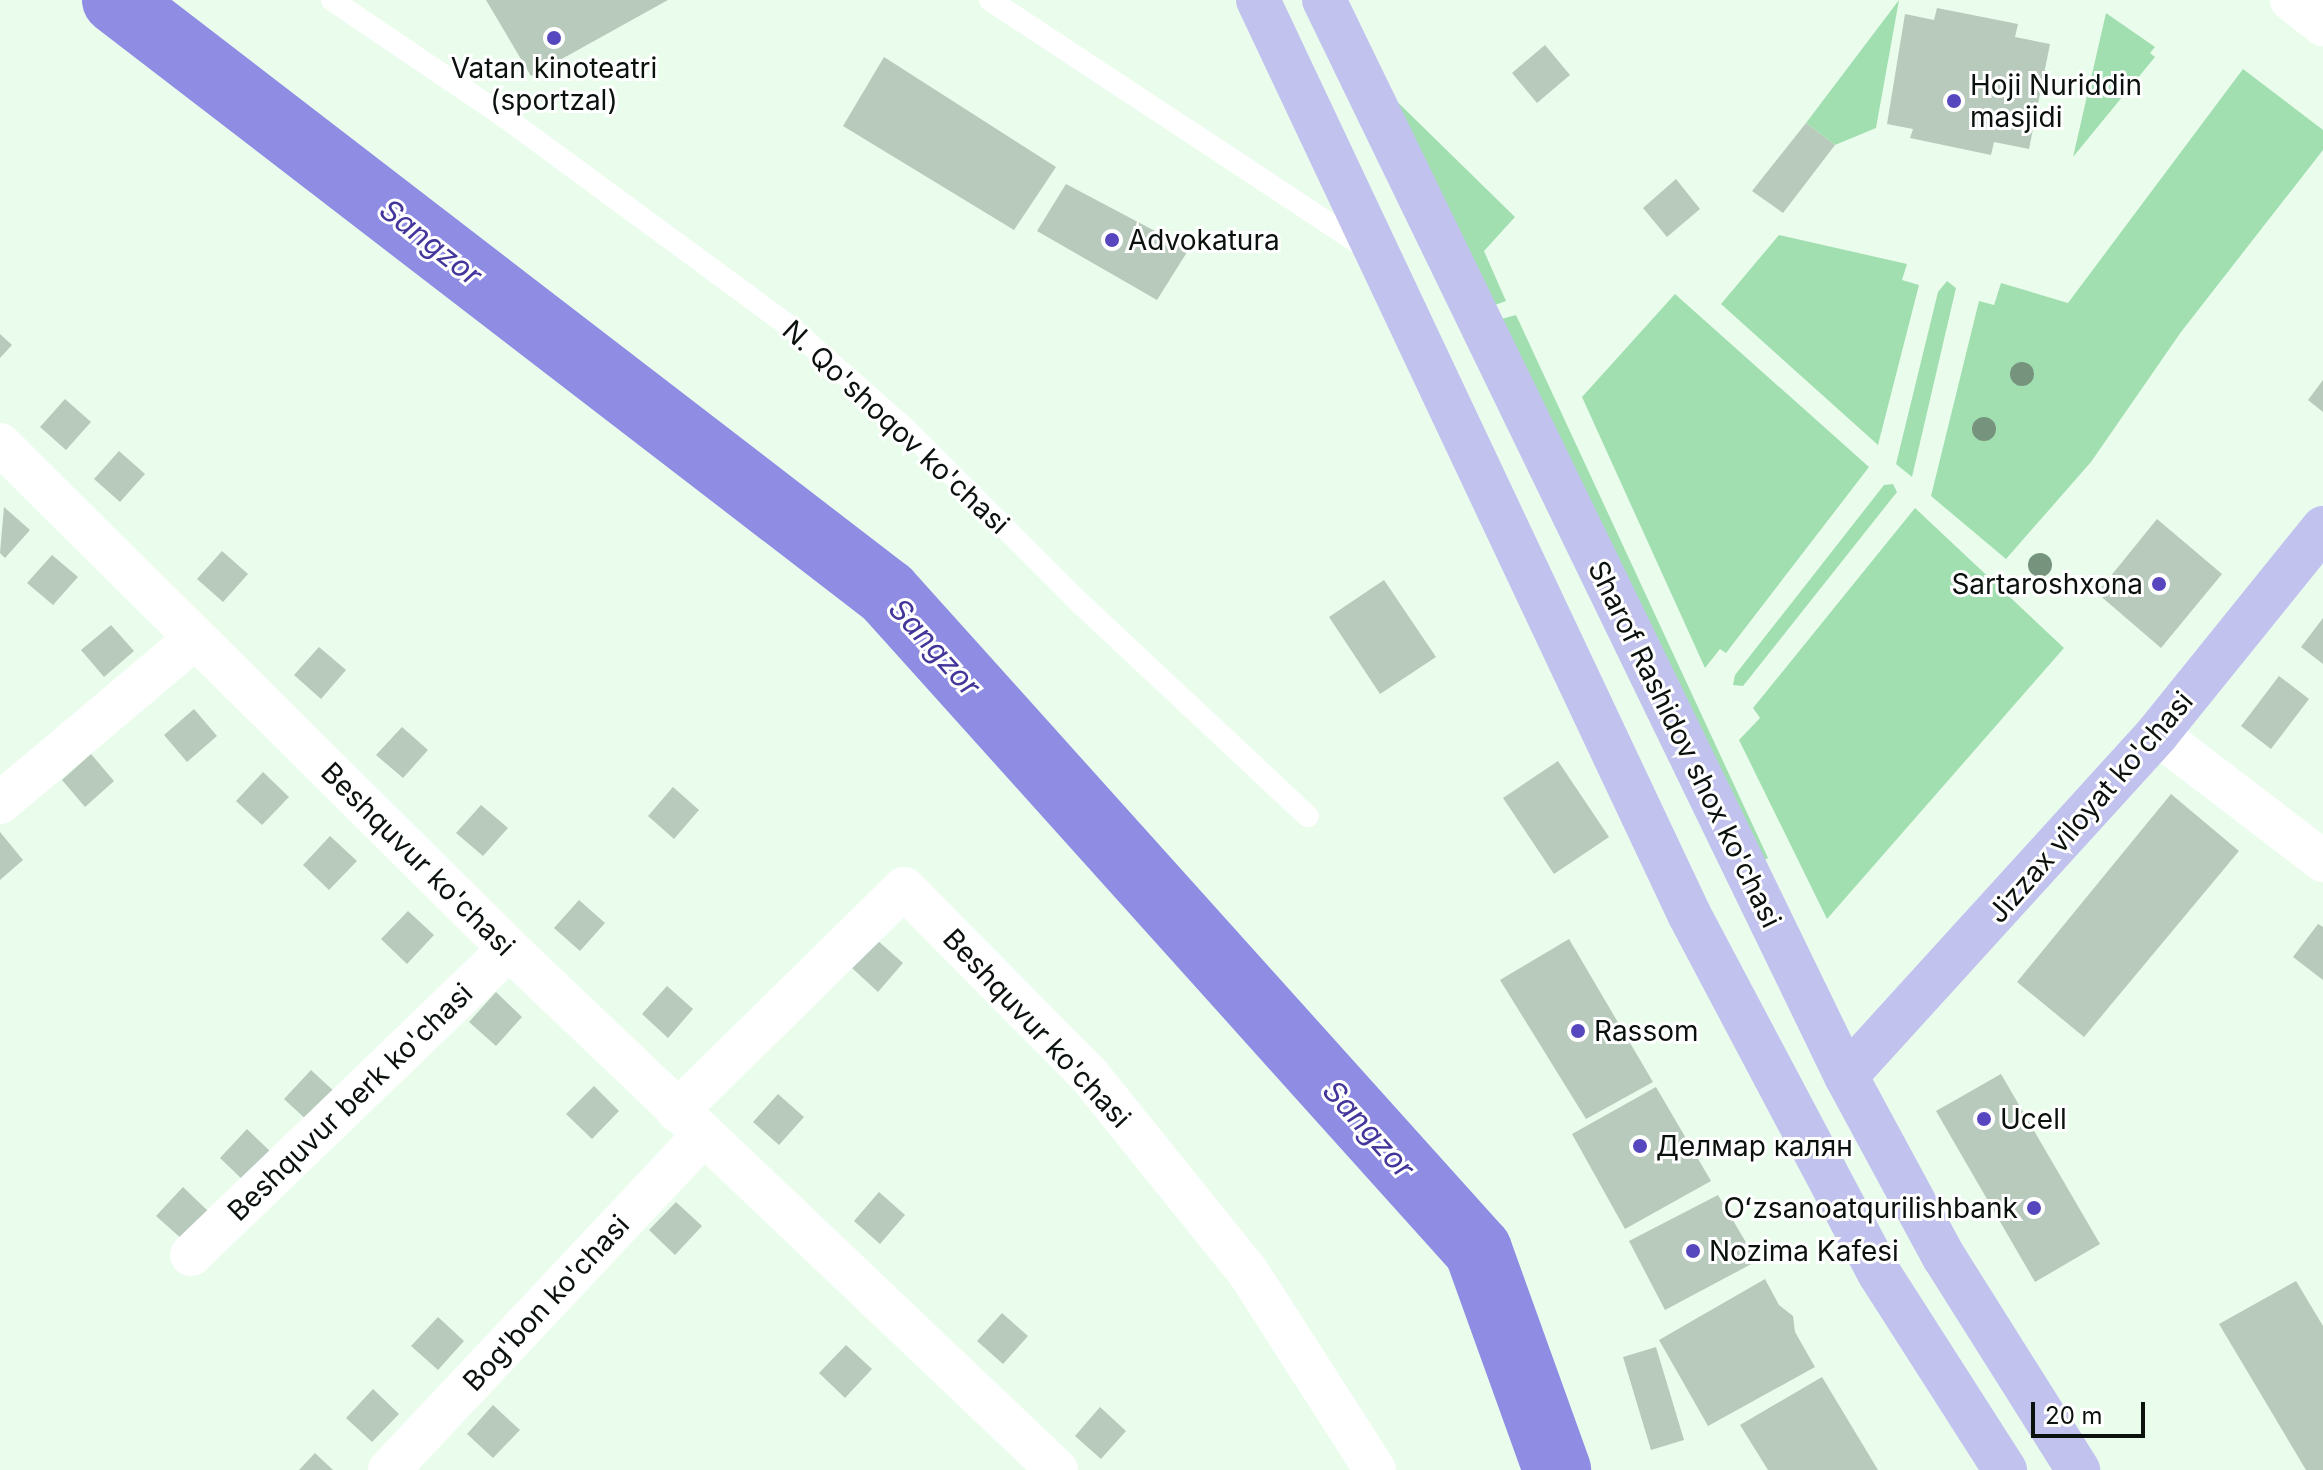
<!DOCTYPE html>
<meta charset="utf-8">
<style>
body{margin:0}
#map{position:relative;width:2323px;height:1470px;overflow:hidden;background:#eafded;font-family:Inter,sans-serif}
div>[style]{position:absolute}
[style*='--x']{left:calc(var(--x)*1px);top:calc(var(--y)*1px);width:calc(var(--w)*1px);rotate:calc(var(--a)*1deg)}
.green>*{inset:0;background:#a2dfb0}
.river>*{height:68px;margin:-34px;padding:0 34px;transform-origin:34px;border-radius:34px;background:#8e8de3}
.building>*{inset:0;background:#b7cabb}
.lane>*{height:22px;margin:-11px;padding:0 11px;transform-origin:11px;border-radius:11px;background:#fff}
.street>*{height:42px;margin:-21px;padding:0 21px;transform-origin:21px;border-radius:21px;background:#fff}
.primary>*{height:44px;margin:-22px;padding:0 22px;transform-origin:22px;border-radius:22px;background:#c1c2ee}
.trees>*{width:24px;height:24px;margin:-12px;border-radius:50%;background:#76937d}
.dots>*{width:22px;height:22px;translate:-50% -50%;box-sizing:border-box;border:4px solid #fff;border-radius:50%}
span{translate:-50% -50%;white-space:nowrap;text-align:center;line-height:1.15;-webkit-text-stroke:6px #fff;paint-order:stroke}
.poi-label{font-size:28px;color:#0b120d}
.left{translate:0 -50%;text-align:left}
.right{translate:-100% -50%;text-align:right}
.street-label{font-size:28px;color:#0b120d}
.water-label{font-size:30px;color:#43369a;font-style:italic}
.scale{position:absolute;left:2031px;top:1402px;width:114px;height:36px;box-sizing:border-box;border:4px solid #0b120d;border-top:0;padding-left:10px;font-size:24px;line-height:28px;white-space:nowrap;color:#0b120d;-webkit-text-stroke:6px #fff;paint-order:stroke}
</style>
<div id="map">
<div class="green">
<i style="clip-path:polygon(1899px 0,1876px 128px,1835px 145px,1806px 123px)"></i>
<i style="clip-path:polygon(2106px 13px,2155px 47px,2150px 53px,2155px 57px,2073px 157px)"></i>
<i style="clip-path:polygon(2243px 69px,2323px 130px,2323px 150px,2181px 332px,2091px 462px,2006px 559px,1931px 496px,1979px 301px,1994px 305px,2001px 283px,2068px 303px)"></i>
<i style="clip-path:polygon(1375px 80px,1515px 217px,1484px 251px,1506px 301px,1484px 309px)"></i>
<i style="clip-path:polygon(1779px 235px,1907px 264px,1902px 280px,1919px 285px,1878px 445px,1721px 304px)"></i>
<i style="clip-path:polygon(1947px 281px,1956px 288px,1912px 477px,1896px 464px,1938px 292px)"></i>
<i style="clip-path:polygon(1675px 294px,1869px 467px,1726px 653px,1720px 649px,1705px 668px,1582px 397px)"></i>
<i style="clip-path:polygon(1516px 315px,1768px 858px,1753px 866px,1490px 322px)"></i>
<i style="clip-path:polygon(1893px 484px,1897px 492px,1743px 686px,1733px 685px,1735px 675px,1884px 485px)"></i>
<i style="clip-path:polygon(1915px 508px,2064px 648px,1827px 919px,1739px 740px,1760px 718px,1753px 708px)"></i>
</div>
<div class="river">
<i style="--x:116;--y:0;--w:973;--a:37.57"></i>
<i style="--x:887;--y:593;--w:884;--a:48.03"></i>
<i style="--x:1478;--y:1250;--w:234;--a:70.2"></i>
</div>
<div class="building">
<i style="clip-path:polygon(486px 0,668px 0,531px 76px)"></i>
<i style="clip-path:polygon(1937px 8px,2018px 24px,2015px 37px,2050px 44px,2029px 149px,1994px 142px,1991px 155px,1910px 138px,1913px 129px,1887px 124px,1905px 14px,1934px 20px)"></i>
<i style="clip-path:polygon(1545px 45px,1570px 75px,1537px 103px,1512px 73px)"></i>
<i style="clip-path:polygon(884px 57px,1056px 167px,1014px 230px,843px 126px)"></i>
<i style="clip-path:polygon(1806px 123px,1835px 145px,1783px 213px,1752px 191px)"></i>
<i style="clip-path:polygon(1676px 179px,1700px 209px,1667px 237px,1643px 208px)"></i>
<i style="clip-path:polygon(1066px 184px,1189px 249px,1157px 300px,1037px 231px)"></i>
<i style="clip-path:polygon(0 334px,12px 345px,0 358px)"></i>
<i style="clip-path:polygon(2323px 380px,2323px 412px,2308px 400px)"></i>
<i style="clip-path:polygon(65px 399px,91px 422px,66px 450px,40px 427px)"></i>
<i style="clip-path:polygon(119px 451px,145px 474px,120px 502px,94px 479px)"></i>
<i style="clip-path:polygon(4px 507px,30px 530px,5px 558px,0 553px)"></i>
<i style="clip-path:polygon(2157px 519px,2222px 574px,2161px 648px,2097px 593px)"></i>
<i style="clip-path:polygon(222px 551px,248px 574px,223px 602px,197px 579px)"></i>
<i style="clip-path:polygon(52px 555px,78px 577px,53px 605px,27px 583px)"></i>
<i style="clip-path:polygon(1384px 580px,1436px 657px,1380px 694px,1329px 617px)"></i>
<i style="clip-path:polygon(2323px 618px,2323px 664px,2301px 647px)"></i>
<i style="clip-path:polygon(111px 625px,134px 651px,104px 677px,81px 650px)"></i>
<i style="clip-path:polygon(319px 647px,346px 670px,321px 699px,294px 675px)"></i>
<i style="clip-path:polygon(2279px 676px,2309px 699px,2271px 749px,2241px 726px)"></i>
<i style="clip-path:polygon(194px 709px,217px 736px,187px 762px,164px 735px)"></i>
<i style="clip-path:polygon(402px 727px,428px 750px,403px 778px,376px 755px)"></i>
<i style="clip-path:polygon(91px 754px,114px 781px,85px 807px,62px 780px)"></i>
<i style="clip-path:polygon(1558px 761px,1609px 837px,1554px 874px,1503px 798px)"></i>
<i style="clip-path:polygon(263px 772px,289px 797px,262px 825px,236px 801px)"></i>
<i style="clip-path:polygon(673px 787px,699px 810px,674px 839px,648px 816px)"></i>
<i style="clip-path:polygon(2171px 794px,2239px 851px,2084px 1037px,2017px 982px)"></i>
<i style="clip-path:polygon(481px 805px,508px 828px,483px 856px,456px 833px)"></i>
<i style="clip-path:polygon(0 832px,23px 860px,0 880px)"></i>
<i style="clip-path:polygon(330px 836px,357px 861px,329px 890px,303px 865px)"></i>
<i style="clip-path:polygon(579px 900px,605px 923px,580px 951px,554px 928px)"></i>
<i style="clip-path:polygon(408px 911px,434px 935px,407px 964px,381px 939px)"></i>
<i style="clip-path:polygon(2318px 924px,2323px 927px,2323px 980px,2293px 957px)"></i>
<i style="clip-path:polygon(1569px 939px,1653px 1082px,1586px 1119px,1500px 980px)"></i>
<i style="clip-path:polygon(877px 940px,903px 963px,878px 992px,852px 968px)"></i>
<i style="clip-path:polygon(667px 986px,693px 1009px,668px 1038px,642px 1014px)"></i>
<i style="clip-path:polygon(496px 992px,522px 1017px,496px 1046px,469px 1022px)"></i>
<i style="clip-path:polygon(311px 1070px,337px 1094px,310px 1123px,284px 1099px)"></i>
<i style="clip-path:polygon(2001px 1074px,2100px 1244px,2035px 1282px,1936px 1111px)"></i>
<i style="clip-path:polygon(594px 1086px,619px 1111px,592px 1139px,566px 1114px)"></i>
<i style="clip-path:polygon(1656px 1087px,1711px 1181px,1625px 1229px,1572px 1134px)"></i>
<i style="clip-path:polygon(778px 1094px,804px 1117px,779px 1145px,753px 1122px)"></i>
<i style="clip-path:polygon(247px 1129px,273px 1154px,246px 1183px,220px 1158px)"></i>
<i style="clip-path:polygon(183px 1187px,209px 1212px,183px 1240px,156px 1216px)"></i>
<i style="clip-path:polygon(879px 1192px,905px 1215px,880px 1244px,854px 1221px)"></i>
<i style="clip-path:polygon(1718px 1195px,1757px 1261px,1665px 1310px,1629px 1241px)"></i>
<i style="clip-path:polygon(676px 1202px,702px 1226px,675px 1255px,649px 1230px)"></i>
<i style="clip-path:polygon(1765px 1279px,1779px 1305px,1793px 1316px,1795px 1332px,1815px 1367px,1708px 1426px,1659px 1340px)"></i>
<i style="clip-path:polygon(2296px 1281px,2323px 1326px,2323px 1470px,2306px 1470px,2219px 1324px)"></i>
<i style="clip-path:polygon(1002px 1313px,1028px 1336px,1003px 1364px,977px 1341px)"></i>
<i style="clip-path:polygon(438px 1317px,464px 1341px,438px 1370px,411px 1346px)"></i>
<i style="clip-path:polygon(846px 1345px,872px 1369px,845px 1398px,819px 1373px)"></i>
<i style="clip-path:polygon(1656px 1347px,1684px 1440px,1651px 1450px,1623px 1357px)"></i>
<i style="clip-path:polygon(1822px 1377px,1878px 1470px,1768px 1470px,1740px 1425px)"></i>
<i style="clip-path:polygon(373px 1389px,399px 1414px,372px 1442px,346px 1418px)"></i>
<i style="clip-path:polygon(493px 1405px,520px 1430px,493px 1458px,467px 1434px)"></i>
<i style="clip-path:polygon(1100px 1407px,1126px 1431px,1101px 1459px,1075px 1436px)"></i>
<i style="clip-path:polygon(315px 1453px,333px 1470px,299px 1470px)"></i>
</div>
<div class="lane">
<i style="--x:332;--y:0;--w:210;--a:34.1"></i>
<i style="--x:506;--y:118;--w:351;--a:36.3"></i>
<i style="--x:789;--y:326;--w:157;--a:41.4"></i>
<i style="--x:907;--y:430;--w:245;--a:45"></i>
<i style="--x:1080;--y:603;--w:312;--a:43.1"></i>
<i style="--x:990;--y:0;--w:453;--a:33.4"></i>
</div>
<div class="street">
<i style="--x:2291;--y:0;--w:41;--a:38"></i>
<i style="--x:0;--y:444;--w:717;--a:44.77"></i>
<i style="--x:509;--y:949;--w:756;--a:43.55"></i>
<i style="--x:2157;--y:734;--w:209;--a:37.4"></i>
<i style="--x:0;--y:803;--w:255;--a:-40.1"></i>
<i style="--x:677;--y:1111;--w:318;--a:-44.5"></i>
<i style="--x:904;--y:888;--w:263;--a:45.3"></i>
<i style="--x:1089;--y:1075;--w:253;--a:51.1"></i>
<i style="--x:1248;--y:1272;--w:235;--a:57.3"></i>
<i style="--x:191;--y:1255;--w:441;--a:-43.9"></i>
<i style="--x:389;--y:1470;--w:458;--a:-46.8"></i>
</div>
<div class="primary">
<i style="--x:1258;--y:0;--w:1011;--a:64.75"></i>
<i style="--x:1689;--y:914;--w:406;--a:62.1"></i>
<i style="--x:1879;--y:1273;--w:234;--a:57.4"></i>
<i style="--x:1324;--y:0;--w:1196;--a:64.12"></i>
<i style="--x:1846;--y:1076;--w:206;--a:61.6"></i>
<i style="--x:1944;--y:1257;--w:252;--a:57.8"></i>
<i style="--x:1846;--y:1076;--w:462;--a:-47.7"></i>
<i style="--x:2157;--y:734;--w:265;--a:-51.1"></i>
</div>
<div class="trees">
<i style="left:2022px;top:374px"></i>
<i style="left:1984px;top:429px"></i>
<i style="left:2040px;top:565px"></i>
</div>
<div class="dots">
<i style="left:554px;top:38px;background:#5647bf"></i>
<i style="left:1954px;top:101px;background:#5647bf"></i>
<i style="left:1112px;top:240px;background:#5647bf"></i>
<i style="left:2159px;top:584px;background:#5647bf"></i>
<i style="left:1578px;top:1031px;background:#5647bf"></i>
<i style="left:1984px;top:1119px;background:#5647bf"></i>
<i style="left:1640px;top:1146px;background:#5647bf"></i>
<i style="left:2034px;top:1208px;background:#5647bf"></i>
<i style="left:1693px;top:1251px;background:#5647bf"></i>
</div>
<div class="poi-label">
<span style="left:554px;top:84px">Vatan kinoteatri<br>(sportzal)</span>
<span class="left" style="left:1970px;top:101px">Hoji Nuriddin<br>masjidi</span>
<span class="left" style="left:1128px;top:240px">Advokatura</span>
<span class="right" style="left:2143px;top:584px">Sartaroshxona</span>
<span class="left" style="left:1594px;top:1031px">Rassom</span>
<span class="left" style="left:2000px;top:1119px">Ucell</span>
<span class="left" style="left:1656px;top:1146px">Делмар калян</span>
<span class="right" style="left:2018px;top:1208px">Oʻzsanoatqurilishbank</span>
<span class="left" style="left:1709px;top:1251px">Nozima Kafesi</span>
</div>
<div class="street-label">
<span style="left:896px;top:427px;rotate:43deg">N. Qo'shoqov ko'chasi</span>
<span style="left:1685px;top:744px;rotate:64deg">Sharof Rashidov shox ko'chasi</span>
<span style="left:2090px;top:807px;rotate:-49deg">Jizzax viloyat ko'chasi</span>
<span style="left:418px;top:859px;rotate:45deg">Beshquvur ko'chasi</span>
<span style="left:1037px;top:1028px;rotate:47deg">Beshquvur ko'chasi</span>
<span style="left:350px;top:1102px;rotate:-44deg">Beshquvur berk ko'chasi</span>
<span style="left:546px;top:1303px;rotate:-47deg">Bog'bon ko'chasi</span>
</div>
<div class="water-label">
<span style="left:431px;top:242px;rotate:38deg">Sangzor</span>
<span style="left:935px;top:647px;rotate:48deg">Sangzor</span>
<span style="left:1369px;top:1129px;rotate:48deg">Sangzor</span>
</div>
<div class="scale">20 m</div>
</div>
